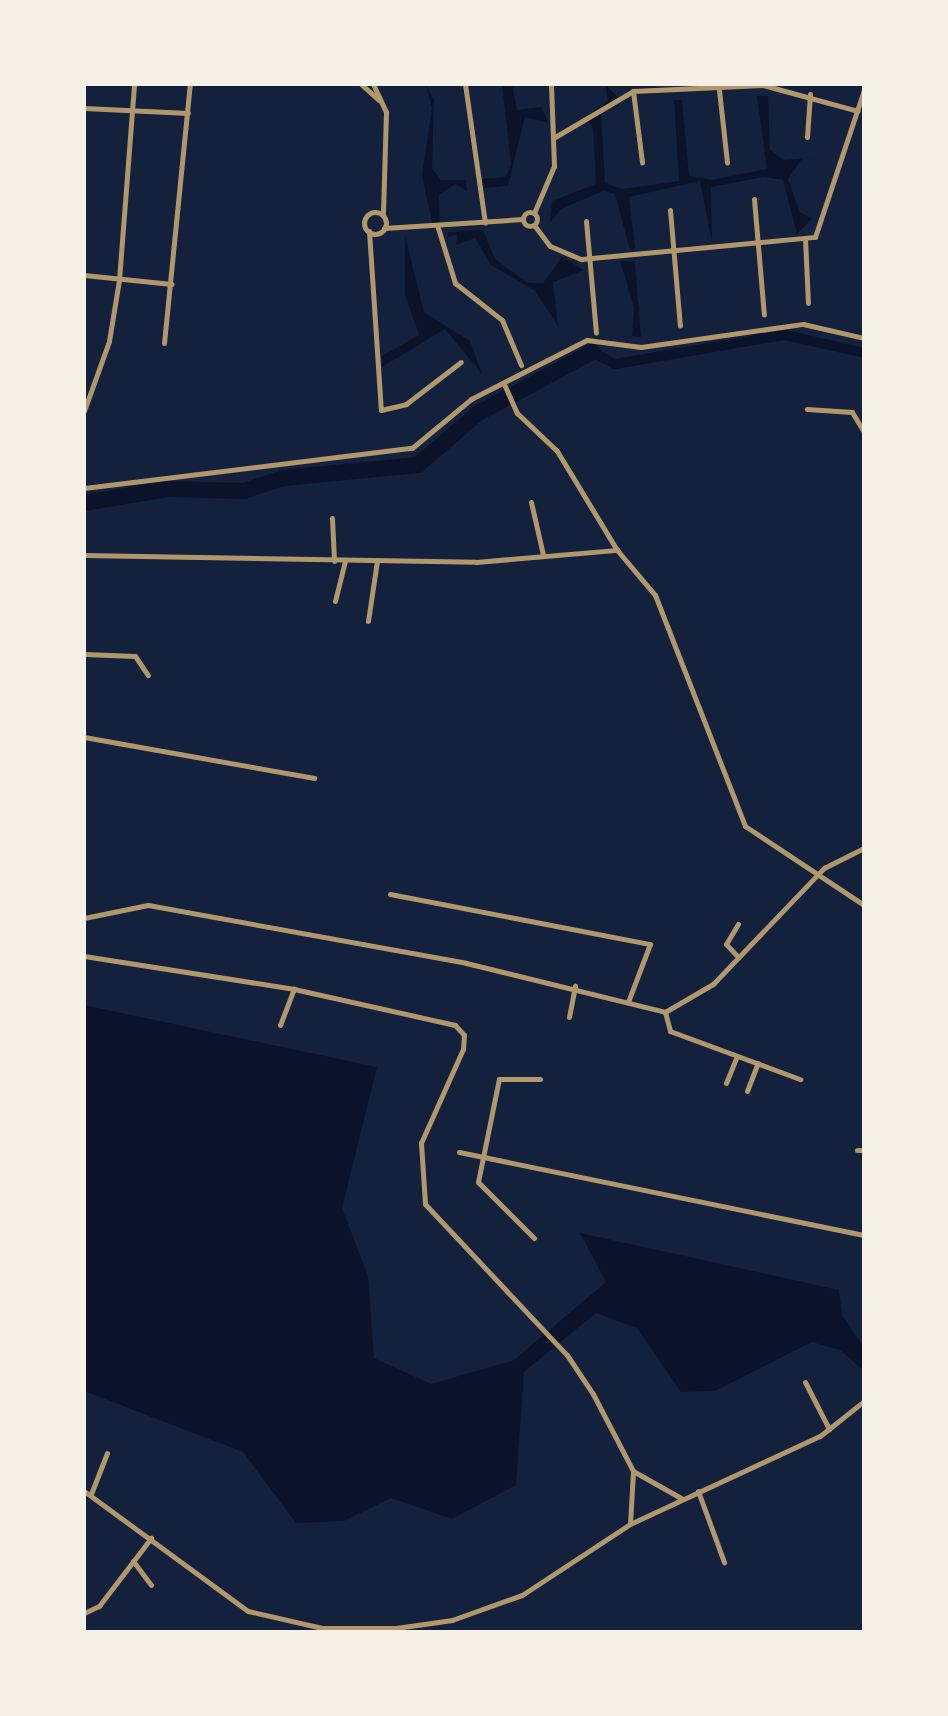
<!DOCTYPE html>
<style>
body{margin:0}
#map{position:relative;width:948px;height:1716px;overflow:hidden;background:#14213d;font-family:Roboto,sans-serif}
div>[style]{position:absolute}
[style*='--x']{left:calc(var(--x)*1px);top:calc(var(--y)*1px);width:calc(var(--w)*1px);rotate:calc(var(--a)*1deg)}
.water>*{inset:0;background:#0b132b}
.canal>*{height:10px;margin:-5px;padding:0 5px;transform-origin:5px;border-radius:5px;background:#0b132b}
.river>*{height:16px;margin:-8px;padding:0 8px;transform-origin:8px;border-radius:8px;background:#0b132b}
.minor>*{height:5px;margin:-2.5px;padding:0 2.5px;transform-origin:2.5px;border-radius:2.5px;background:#b1986c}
.minor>.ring{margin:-2.5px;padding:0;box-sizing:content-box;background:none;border:5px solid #b1986c;border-radius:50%}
span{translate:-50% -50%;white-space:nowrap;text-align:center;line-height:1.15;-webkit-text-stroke:8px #f6f1e7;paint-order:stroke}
.frame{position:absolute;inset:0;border:86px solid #f6f1e7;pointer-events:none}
</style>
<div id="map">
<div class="water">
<i style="clip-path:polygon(425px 84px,434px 100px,432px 168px,441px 180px,466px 180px,467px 191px,455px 184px,439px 195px,440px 226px,433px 227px,422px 175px,432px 108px)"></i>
<i style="clip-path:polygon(502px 84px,512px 84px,517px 110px,542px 107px,548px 123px,525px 117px,508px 186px,485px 188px,481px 179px,505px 177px,511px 164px)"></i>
<i style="clip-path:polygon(605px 84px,621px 101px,601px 111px,605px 183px,622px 189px,679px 181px,674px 100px,682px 100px,689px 176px,712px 180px,767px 169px,757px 96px,768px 96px,770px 150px,784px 160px,824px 157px,802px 159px,788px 179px,800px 212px,812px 219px,797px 234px,783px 180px,764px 177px,711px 187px,712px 243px,700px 181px,629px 197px,635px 248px,630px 250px,615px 194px,603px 191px,561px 209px,550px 223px,552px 201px,596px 184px,593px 129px,588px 121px,572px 126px,608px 101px)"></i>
<i style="clip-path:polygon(483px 230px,495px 259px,528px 283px,543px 283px,562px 257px,584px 270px,553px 282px,558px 326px,535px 291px,491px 265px,475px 238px,456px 245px,457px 235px,448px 237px,448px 232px)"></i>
<i style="clip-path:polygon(405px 236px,424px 312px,470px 341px,482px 374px,445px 329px,382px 367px,382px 356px,419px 335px,405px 295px)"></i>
<i style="clip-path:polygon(620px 261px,635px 262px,641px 337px,632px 336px,634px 307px)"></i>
<i style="clip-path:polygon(84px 1005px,377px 1067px,342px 1208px,368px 1276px,374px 1358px,431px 1384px,514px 1360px,606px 1282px,580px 1233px,839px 1290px,842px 1315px,864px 1347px,864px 1371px,840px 1350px,812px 1342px,715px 1391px,681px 1392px,637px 1328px,596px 1313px,524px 1372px,516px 1485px,452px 1519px,391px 1498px,344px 1521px,296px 1523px,243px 1452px,84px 1391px)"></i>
</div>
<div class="canal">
<i style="--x:592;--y:352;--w:26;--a:28"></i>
<i style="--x:615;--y:364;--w:172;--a:-9.7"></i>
<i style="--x:785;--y:335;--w:81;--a:12.8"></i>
</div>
<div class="river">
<i style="--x:84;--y:503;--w:84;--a:-9.6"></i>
<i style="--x:167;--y:489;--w:77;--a:1.5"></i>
<i style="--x:244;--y:491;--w:41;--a:-18.4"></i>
<i style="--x:283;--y:478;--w:136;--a:-5.5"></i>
<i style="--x:418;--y:465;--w:78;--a:-40.8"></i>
<i style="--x:477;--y:414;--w:131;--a:-28.3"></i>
</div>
<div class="minor">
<i style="--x:361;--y:84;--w:24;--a:42"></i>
<i style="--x:373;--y:84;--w:31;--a:65"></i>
<i style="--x:386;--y:112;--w:103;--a:91.7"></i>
<i style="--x:465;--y:84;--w:140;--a:81.8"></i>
<i style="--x:719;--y:90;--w:73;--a:83.7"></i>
<i style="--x:633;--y:91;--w:72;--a:82.8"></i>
<i style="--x:84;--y:108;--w:104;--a:2.8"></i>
<i style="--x:555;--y:137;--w:91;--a:-30.5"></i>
<i style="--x:633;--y:91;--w:130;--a:-2.6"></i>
<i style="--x:763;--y:85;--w:98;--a:15.3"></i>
<i style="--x:807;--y:137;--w:43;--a:-86"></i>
<i style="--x:754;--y:199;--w:116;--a:85.1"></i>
<i style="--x:670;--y:210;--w:116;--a:85.1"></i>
<i class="ring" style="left:523px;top:212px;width:9px;height:9px"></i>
<i class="ring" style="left:364px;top:212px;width:17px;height:17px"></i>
<i style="--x:534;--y:213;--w:51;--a:-66.9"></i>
<i style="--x:554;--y:166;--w:82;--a:-92.1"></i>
<i style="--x:586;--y:221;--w:112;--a:84.9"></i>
<i style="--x:534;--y:225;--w:26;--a:53"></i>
<i style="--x:550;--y:246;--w:34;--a:23"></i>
<i style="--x:581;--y:259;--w:235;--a:-5.4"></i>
<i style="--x:815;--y:237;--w:155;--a:-71.6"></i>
<i style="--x:384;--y:228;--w:139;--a:-3.7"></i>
<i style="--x:438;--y:228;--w:58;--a:72.8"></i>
<i style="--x:455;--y:283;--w:60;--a:38.2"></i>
<i style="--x:502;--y:320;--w:49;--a:67.1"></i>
<i style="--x:369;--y:231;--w:179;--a:86.2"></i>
<i style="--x:381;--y:410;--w:26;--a:-13"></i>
<i style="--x:406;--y:404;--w:69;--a:-37.4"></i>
<i style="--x:805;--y:238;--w:65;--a:87.4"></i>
<i style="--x:84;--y:275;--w:88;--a:5.8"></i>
<i style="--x:164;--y:343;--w:260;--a:-84.3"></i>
<i style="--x:504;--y:384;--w:32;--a:66"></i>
<i style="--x:517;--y:413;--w:55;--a:43.5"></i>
<i style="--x:557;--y:451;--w:116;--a:58.8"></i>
<i style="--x:617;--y:550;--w:59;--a:49.8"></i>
<i style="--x:655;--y:595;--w:248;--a:68.7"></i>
<i style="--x:745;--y:826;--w:143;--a:33.6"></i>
<i style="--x:807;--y:409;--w:45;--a:3.8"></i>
<i style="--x:852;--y:412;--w:23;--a:59"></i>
<i style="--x:84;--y:411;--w:74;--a:-70.3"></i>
<i style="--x:109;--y:341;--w:62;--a:-80.7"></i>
<i style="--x:119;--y:280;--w:197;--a:-85.6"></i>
<i style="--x:84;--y:488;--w:330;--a:-7"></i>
<i style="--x:412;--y:448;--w:77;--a:-39.7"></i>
<i style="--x:471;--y:399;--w:130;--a:-27"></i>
<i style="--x:587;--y:340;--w:54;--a:7.4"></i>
<i style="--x:641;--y:347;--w:164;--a:-8.1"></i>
<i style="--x:803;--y:324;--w:63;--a:12.9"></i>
<i style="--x:531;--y:502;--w:54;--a:77.2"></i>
<i style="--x:332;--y:518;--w:43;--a:87.3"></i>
<i style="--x:84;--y:555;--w:392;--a:1"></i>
<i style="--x:476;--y:562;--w:142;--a:-4.9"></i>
<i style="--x:335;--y:601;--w:41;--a:-76"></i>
<i style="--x:368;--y:621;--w:61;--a:-81.5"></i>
<i style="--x:84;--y:654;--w:51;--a:2.2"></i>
<i style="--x:135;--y:656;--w:23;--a:56"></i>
<i style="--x:84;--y:737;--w:234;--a:10.1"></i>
<i style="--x:390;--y:894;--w:265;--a:10.9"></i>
<i style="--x:650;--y:944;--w:62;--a:110.8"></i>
<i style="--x:84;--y:918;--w:65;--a:-11.5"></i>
<i style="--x:148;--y:905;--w:323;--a:10.3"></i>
<i style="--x:466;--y:963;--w:205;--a:13.8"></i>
<i style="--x:665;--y:1012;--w:56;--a:-30.3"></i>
<i style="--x:713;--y:984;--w:161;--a:-46.3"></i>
<i style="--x:824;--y:868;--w:45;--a:-26.6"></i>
<i style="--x:738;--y:924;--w:23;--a:121"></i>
<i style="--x:726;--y:944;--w:18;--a:47"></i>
<i style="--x:84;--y:956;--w:213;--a:8.9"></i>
<i style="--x:294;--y:989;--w:165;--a:12.6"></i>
<i style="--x:455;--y:1025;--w:13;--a:48"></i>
<i style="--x:464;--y:1035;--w:14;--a:94"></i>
<i style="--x:463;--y:1049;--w:103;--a:114.1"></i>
<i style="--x:421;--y:1143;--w:61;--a:86.2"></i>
<i style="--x:425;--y:1204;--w:207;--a:46.8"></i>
<i style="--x:567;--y:1355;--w:47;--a:56.3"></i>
<i style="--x:593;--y:1394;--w:87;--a:62.5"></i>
<i style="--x:633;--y:1471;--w:53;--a:93.2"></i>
<i style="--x:665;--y:1012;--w:20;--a:75"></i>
<i style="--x:670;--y:1031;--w:139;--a:20.3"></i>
<i style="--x:569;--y:1017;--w:32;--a:-79"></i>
<i style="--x:280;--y:1025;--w:39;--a:-69"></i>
<i style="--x:726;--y:1083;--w:29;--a:-68"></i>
<i style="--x:747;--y:1091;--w:30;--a:-69"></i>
<i style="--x:857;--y:1150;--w:7;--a:0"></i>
<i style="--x:459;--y:1152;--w:413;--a:11.6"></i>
<i style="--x:534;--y:1238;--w:79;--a:-135"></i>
<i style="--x:478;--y:1182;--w:105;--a:-78.5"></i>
<i style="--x:499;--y:1079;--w:41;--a:0"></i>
<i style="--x:805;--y:1382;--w:53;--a:62.9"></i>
<i style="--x:633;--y:1471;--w:55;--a:29.4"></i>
<i style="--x:84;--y:1491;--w:203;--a:36.2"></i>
<i style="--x:248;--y:1611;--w:76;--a:12.9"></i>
<i style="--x:322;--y:1628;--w:74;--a:0"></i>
<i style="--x:396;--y:1628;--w:57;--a:-8.1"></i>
<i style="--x:452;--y:1620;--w:74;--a:-19.7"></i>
<i style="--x:522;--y:1595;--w:129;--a:-33.3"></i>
<i style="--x:630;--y:1524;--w:209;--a:-24.9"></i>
<i style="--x:820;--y:1436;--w:56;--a:-38.5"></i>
<i style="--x:698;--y:1491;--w:76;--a:69.9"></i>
<i style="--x:91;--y:1494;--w:44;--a:-68.7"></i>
<i style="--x:133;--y:1561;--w:30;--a:53"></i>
<i style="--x:84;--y:1613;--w:17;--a:-25"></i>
<i style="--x:99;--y:1606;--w:86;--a:-52.6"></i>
</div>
<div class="frame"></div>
</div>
